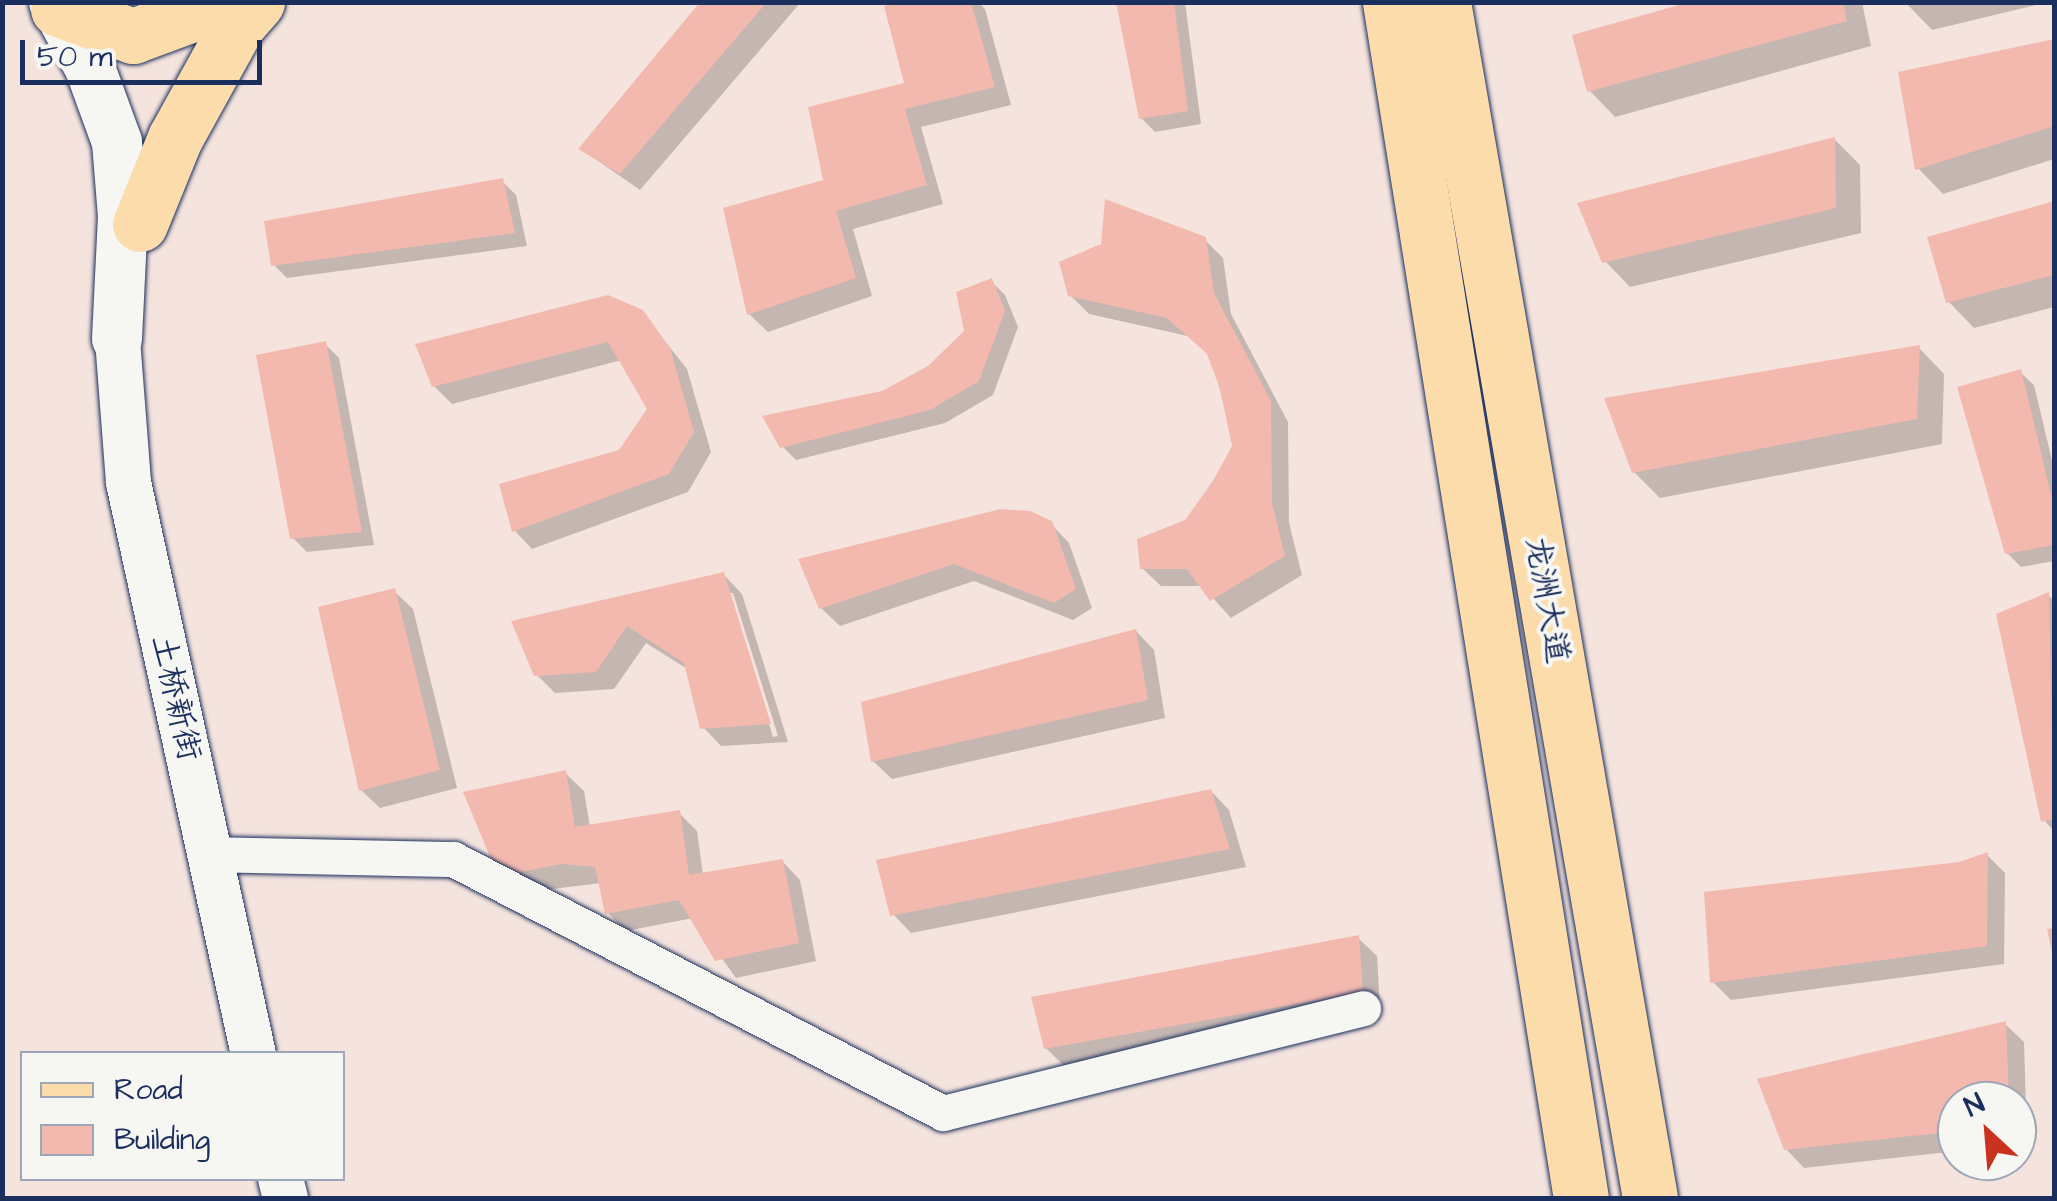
<!DOCTYPE html>
<meta charset="utf-8">
<style>
body{margin:0}
#map{position:relative;width:2057px;height:1201px;overflow:hidden;background:#f5e4de;font-family:"Architects Daughter","LXGW WenKai TC",sans-serif}
div>[style]{position:absolute}
[style*='--x']{left:calc(var(--x)*1px);top:calc(var(--y)*1px);width:calc(var(--w)*1px);rotate:calc(var(--a)*1deg)}
.shadow>*{inset:0;background:#0003}
.building>*{inset:0;background:#f4b9ae}
.roads{filter:drop-shadow(0 0 2px #1b2f5e) drop-shadow(0 0 2px #1b2f5e)}
.minor>*{height:35px;margin:-17.5px;padding:0 17.5px;transform-origin:17.5px;border-radius:17.5px;background:#f6f6f2}
.tertiary>*{height:45px;margin:-22.5px;padding:0 22.5px;transform-origin:22.5px;border-radius:22.5px;background:#f6f6f2}
.secondary>*{height:50px;margin:-25px;padding:0 25px;transform-origin:25px;border-radius:25px;background:#f6f6f2}
.primary>*{height:55px;margin:-27.5px;padding:0 27.5px;transform-origin:27.5px;border-radius:27.5px;background:#fddcac}
span{translate:-50% -50%;white-space:nowrap;text-align:center;line-height:1.15;-webkit-text-stroke:8px #f6f6f2;paint-order:stroke}
.street-label{font-size:32px;color:#1b2f5e}
.frame{position:absolute;inset:0;border:5px solid #1b2f5e;pointer-events:none}
.legend{position:absolute;left:20px;top:1051px;width:325px;height:130px;box-sizing:border-box;background:#f6f6f2;border:2px solid #9ea6b7;margin:0;padding:12px 18px;list-style:none;font-size:30px;color:#1b2f5e}
.legend li{display:flex;align-items:center;gap:20px;height:50px}
.legend b{width:50px;border:2px solid #9ea6b7}
.north{position:absolute;left:1937px;top:1081px;width:100px;height:100px;box-sizing:border-box;background:#f6f6f2;border:2px solid #9ea6b7;border-radius:50%;rotate:334deg;font-size:28px;font-weight:700;line-height:40px;text-align:center;color:#1b2f5e}
.north::after{content:'';display:block;margin:auto;width:35px;height:45px;background:#c8321e;clip-path:polygon(50% 0,100% 100%,50% 72%,0 100%)}
.scale{position:absolute;left:20px;top:40px;width:242px;height:45px;box-sizing:border-box;border:5px solid #1b2f5e;border-top:0;padding-left:12px;font-size:30px;line-height:35px;white-space:nowrap;color:#1b2f5e;-webkit-text-stroke:8px #f6f6f2;paint-order:stroke}
</style>
<div id="map">
<div class="shadow">
<i style="clip-path:polygon(703px 2px,801px 2px,640px 190px,581px 149px)"></i>
<i style="clip-path:polygon(912px 2px,978px 2px,985px 9px,1011px 105px,921px 127px,943px 204px,853px 229px,872px 296px,768px 332px,749px 314px,726px 210px,826px 182px,907px 85px)"></i>
<i style="clip-path:polygon(1119px 2px,1185px 2px,1201px 124px,1155px 132px,1141px 118px)"></i>
<i style="clip-path:polygon(1700px 2px,1862px 2px,1871px 46px,1615px 117px,1590px 91px)"></i>
<i style="clip-path:polygon(1905px 2px,2049px 2px,1932px 30px)"></i>
<i style="clip-path:polygon(2054px 41px,2054px 159px,1943px 194px,1918px 168px,1901px 74px)"></i>
<i style="clip-path:polygon(1834px 139px,1860px 165px,1861px 233px,1630px 287px,1605px 261px)"></i>
<i style="clip-path:polygon(502px 181px,516px 195px,527px 246px,287px 278px,273px 264px)"></i>
<i style="clip-path:polygon(2054px 204px,2054px 307px,1974px 328px,1949px 302px,1930px 238px)"></i>
<i style="clip-path:polygon(1204px 239px,1223px 258px,1231px 314px,1288px 422px,1289px 523px,1302px 575px,1231px 618px,1202px 586px,1161px 586px,1142px 568px,1187px 522px,1235px 446px,1211px 356px,1188px 336px,1089px 314px,1070px 295px)"></i>
<i style="clip-path:polygon(991px 281px,1005px 295px,1018px 327px,993px 395px,945px 423px,796px 460px,782px 446px,930px 368px,966px 332px)"></i>
<i style="clip-path:polygon(642px 312px,687px 369px,711px 452px,688px 492px,532px 549px,514px 530px,620px 452px,650px 409px,622px 360px,452px 404px,434px 386px)"></i>
<i style="clip-path:polygon(325px 344px,339px 358px,374px 545px,307px 552px,293px 538px)"></i>
<i style="clip-path:polygon(1919px 348px,1944px 374px,1942px 444px,1660px 498px,1634px 472px)"></i>
<i style="clip-path:polygon(2020px 372px,2034px 385px,2054px 469px,2054px 561px,2021px 567px,2007px 553px)"></i>
<i style="clip-path:polygon(1050px 523px,1069px 543px,1092px 608px,1073px 620px,974px 581px,840px 626px,821px 608px)"></i>
<i style="clip-path:polygon(evenodd,724px 575px,742px 594px,788px 742px,721px 746px,703px 727px,689px 670px,646px 643px,614px 689px,555px 693px,536px 674px,514px 622px,724px 575px,728px 593px,733px 593px,778px 736px,773px 737px,728px 593px)"></i>
<i style="clip-path:polygon(394px 591px,413px 609px,457px 788px,380px 808px,361px 790px)"></i>
<i style="clip-path:polygon(2048px 595px,2054px 601px,2054px 831px,2044px 820px)"></i>
<i style="clip-path:polygon(1136px 631px,1154px 650px,1165px 718px,892px 779px,873px 761px)"></i>
<i style="clip-path:polygon(565px 773px,584px 791px,590px 827px,679px 813px,697px 831px,703px 875px,782px 861px,800px 880px,816px 961px,736px 978px,693px 918px,626px 931px,608px 913px,601px 883px,519px 893px,500px 874px)"></i>
<i style="clip-path:polygon(1211px 791px,1229px 810px,1246px 867px,911px 933px,893px 914px)"></i>
<i style="clip-path:polygon(1987px 855px,2005px 873px,2004px 964px,1731px 1000px,1713px 982px)"></i>
<i style="clip-path:polygon(1358px 938px,1377px 956px,1380px 1010px,1064px 1066px,1046px 1048px)"></i>
<i style="clip-path:polygon(2005px 1024px,2024px 1042px,2027px 1143px,2017px 1144px,2017px 1101px,1957px 1101px,1957px 1151px,1804px 1168px,1786px 1149px)"></i>
</div>
<div class="building">
<i style="clip-path:polygon(700px 2px,767px 2px,620px 174px,578px 149px)"></i>
<i style="clip-path:polygon(900px 2px,971px 2px,995px 87px,905px 109px,927px 185px,836px 211px,856px 278px,747px 315px,723px 208px,823px 180px,808px 107px,904px 83px,884px 6px)"></i>
<i style="clip-path:polygon(1116px 2px,1174px 2px,1188px 111px,1139px 119px)"></i>
<i style="clip-path:polygon(1690px 2px,1843px 2px,1847px 21px,1587px 92px,1572px 35px)"></i>
<i style="clip-path:polygon(2054px 39px,2054px 126px,1915px 170px,1898px 72px)"></i>
<i style="clip-path:polygon(1835px 137px,1836px 208px,1602px 263px,1577px 203px)"></i>
<i style="clip-path:polygon(503px 178px,515px 233px,271px 266px,264px 221px)"></i>
<i style="clip-path:polygon(1105px 199px,1206px 237px,1214px 293px,1271px 401px,1272px 503px,1285px 556px,1210px 601px,1187px 569px,1140px 569px,1137px 539px,1185px 520px,1213px 481px,1232px 446px,1220px 389px,1207px 354px,1167px 318px,1068px 296px,1059px 262px,1101px 244px)"></i>
<i style="clip-path:polygon(2054px 201px,2054px 275px,1946px 303px,1927px 237px)"></i>
<i style="clip-path:polygon(992px 278px,1005px 311px,979px 381px,930px 410px,780px 448px,762px 416px,882px 391px,928px 366px,964px 331px,956px 292px)"></i>
<i style="clip-path:polygon(608px 295px,643px 310px,670px 348px,694px 432px,669px 474px,512px 532px,499px 484px,619px 450px,647px 409px,608px 342px,432px 387px,415px 344px)"></i>
<i style="clip-path:polygon(326px 341px,362px 532px,290px 539px,256px 355px)"></i>
<i style="clip-path:polygon(1920px 345px,1917px 419px,1632px 473px,1604px 398px)"></i>
<i style="clip-path:polygon(2021px 369px,2054px 507px,2054px 545px,2005px 554px,1957px 387px)"></i>
<i style="clip-path:polygon(1001px 509px,1030px 511px,1052px 521px,1076px 589px,1054px 603px,954px 564px,819px 609px,798px 559px)"></i>
<i style="clip-path:polygon(724px 572px,771px 724px,700px 729px,684px 663px,627px 626px,596px 672px,534px 676px,511px 621px)"></i>
<i style="clip-path:polygon(395px 588px,440px 770px,359px 791px,318px 607px)"></i>
<i style="clip-path:polygon(2049px 592px,2054px 819px,2041px 822px,1996px 614px)"></i>
<i style="clip-path:polygon(1136px 629px,1148px 700px,871px 762px,861px 702px)"></i>
<i style="clip-path:polygon(566px 770px,575px 827px,680px 810px,689px 875px,783px 859px,799px 943px,715px 961px,679px 900px,605px 914px,595px 867px,562px 864px,498px 876px,463px 792px)"></i>
<i style="clip-path:polygon(1211px 789px,1230px 849px,890px 916px,876px 860px)"></i>
<i style="clip-path:polygon(1988px 852px,1987px 946px,1710px 983px,1704px 892px,1959px 862px)"></i>
<i style="clip-path:polygon(2054px 928px,2054px 956px,2053px 956px,2047px 929px)"></i>
<i style="clip-path:polygon(1359px 935px,1363px 992px,1044px 1049px,1031px 997px)"></i>
<i style="clip-path:polygon(2006px 1021px,2009px 1101px,1957px 1101px,1957px 1131px,1784px 1150px,1757px 1079px)"></i>
</div>
<div class="roads">
<div class="minor">
<i style="--x:210;--y:854;--w:243;--a:1.2"></i>
<i style="--x:453;--y:859;--w:552;--a:27.4"></i>
<i style="--x:943;--y:1113;--w:433;--a:-14"></i>
</div>
<div class="tertiary">
<i style="--x:117;--y:339;--w:143;--a:85.6"></i>
<i style="--x:128;--y:482;--w:585;--a:77.67"></i>
<i style="--x:280;--y:1178;--w:21;--a:76"></i>
</div>
<div class="secondary">
<i style="--x:54;--y:2;--w:75;--a:61.4"></i>
<i style="--x:90;--y:68;--w:79;--a:70"></i>
<i style="--x:117;--y:142;--w:74;--a:85.4"></i>
<i style="--x:123;--y:216;--w:123;--a:92.8"></i>
</div>
<div class="primary">
<i style="--x:1390;--y:2;--w:1211;--a:80.93"></i>
<i style="--x:1443;--y:2;--w:1214;--a:80.18"></i>
<i style="--x:58;--y:9;--w:80;--a:19.8"></i>
<i style="--x:133;--y:36;--w:98;--a:-20.3"></i>
<i style="--x:140;--y:224;--w:93;--a:-67.9"></i>
<i style="--x:175;--y:138;--w:130;--a:-61.1"></i>
<i style="--x:238;--y:24;--w:29;--a:-49"></i>
</div>
</div>
<div class="street-label">
<span style="left:1546px;top:600px;rotate:80deg">龙洲大道</span>
<span style="left:175px;top:698px;rotate:77deg">土桥新街</span>
</div>
<div class="frame"></div>
<ul class="legend">
<li><b style="height:12px;background:#fddcac"></b>Road</li>
<li><b style="height:28px;background:#f4b9ae"></b>Building</li>
</ul>
<div class="north">N</div>
<div class="scale">50 m</div>
</div>
